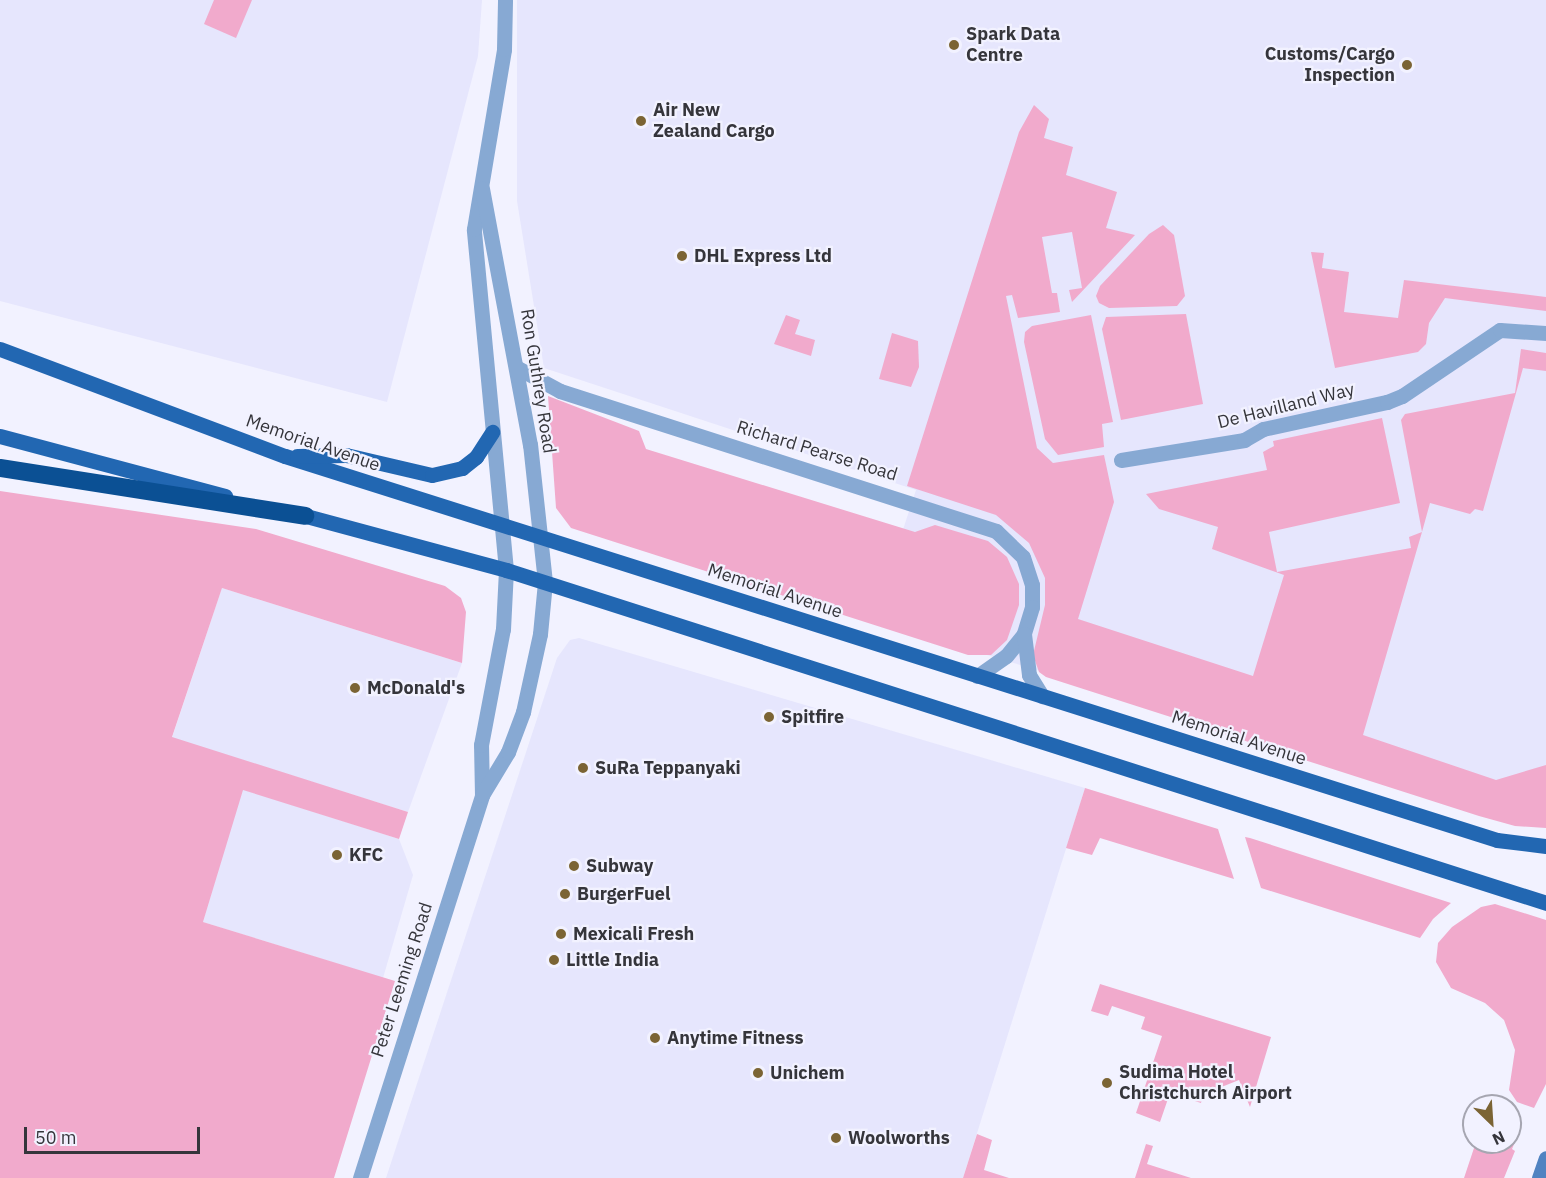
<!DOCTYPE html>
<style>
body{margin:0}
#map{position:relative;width:1546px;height:1178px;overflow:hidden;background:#f2f2ff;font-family:"IBM Plex Sans",sans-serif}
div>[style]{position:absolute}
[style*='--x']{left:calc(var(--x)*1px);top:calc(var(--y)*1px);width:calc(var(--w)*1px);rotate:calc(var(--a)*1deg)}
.built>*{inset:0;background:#e6e6fd}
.green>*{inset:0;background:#f1aacc}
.street>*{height:15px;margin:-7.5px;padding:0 7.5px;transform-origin:7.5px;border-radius:7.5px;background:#87a9d3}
.secondary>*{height:15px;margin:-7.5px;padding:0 7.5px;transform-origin:7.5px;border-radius:7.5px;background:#5083c1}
.primary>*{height:15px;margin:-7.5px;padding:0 7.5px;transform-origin:7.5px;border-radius:7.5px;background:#2267b2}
.highway>*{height:18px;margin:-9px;padding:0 9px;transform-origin:9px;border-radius:9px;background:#0b5094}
.dots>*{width:16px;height:16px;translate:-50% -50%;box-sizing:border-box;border:3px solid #f2f2ff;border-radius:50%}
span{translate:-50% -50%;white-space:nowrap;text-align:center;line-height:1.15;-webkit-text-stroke:4.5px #f2f2ff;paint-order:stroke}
.poi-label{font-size:18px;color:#35353b;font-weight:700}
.left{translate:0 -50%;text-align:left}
.right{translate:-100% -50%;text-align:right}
.street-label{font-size:18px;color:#35353b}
.north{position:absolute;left:1462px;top:1094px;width:60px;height:60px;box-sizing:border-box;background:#f2f2ff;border:2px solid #a6a6b1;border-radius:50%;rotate:155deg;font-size:16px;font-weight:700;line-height:24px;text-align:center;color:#35353b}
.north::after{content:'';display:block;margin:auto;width:21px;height:27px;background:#7b6434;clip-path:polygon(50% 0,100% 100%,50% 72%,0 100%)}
.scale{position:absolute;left:24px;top:1127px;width:176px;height:27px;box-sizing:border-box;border:3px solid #35353b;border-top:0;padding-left:8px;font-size:18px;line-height:21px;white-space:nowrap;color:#35353b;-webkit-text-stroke:4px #f2f2ff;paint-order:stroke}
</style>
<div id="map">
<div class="built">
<i style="clip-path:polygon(0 0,482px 0,478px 56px,387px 402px,0 301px)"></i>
<i style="clip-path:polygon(517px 0,1546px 0,1546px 822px,873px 621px,916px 490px,544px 368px,517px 201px)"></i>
<i style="clip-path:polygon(222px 588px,462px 663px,408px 812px,172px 738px)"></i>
<i style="clip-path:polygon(579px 638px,1085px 788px,963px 1178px,386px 1178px,557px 658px,570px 640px)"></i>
<i style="clip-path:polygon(242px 789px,399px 839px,413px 875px,383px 978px,203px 922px)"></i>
</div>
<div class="green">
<i style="clip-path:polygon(214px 0,252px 0,236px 38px,204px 24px)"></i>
<i style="clip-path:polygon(1034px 105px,1049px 119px,1044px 138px,1073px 147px,1066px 175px,1117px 192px,1106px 228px,1135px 235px,1072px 302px,1069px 290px,1082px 288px,1072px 232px,1042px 237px,1052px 293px,1057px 293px,1060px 312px,1018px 318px,1012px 295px,1006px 296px,1037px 448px,1053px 463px,1104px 455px,1114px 502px,1078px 619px,1253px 676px,1284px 575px,1212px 549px,1218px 527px,1159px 509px,1146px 494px,1267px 470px,1263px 452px,1274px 446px,1273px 441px,1382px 418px,1400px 503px,1269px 532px,1277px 572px,1411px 548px,1409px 537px,1422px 532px,1401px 420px,1405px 414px,1515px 393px,1521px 349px,1546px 353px,1546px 371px,1523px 368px,1483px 511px,1475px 509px,1470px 514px,1430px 503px,1422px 532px,1363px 735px,1496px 780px,1546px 765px,1546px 828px,1515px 826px,1479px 816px,1046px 677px,1039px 672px,1033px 655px,1045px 605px,1045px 578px,1029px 543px,996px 515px,907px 486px,1019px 132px)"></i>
<i style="clip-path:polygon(1163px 225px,1174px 235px,1185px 296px,1177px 306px,1109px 308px,1099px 303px,1096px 296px,1100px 286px,1149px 234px)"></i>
<i style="clip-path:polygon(1311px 252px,1324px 253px,1322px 268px,1349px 272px,1344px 312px,1398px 318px,1404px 280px,1546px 297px,1546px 311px,1445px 298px,1429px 323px,1426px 344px,1418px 352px,1335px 368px)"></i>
<i style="clip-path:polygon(1186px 314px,1203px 404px,1121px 420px,1102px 329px,1106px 317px)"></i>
<i style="clip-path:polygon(786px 315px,800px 320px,795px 334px,815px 340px,811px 356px,774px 344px)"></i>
<i style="clip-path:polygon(1091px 315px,1113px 422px,1102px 424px,1104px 447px,1058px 455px,1045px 439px,1024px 342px,1025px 332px,1032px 326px)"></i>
<i style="clip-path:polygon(892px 333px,918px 341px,919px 367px,911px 387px,879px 379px)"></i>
<i style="clip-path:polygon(548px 396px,639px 431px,646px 449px,915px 532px,935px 525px,988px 541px,1007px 557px,1019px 584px,1019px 605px,1007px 640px,991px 655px,968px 655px,571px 528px,556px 508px)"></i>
<i style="clip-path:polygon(0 491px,256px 529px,445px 586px,461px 598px,466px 612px,462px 663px,222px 588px,172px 737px,408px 812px,399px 839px,243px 790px,203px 922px,395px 981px,334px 1178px,0 1178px)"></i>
<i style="clip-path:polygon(1085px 788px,1218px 829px,1234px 879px,1100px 838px,1092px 855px,1066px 848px)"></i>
<i style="clip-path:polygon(1245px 837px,1250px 838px,1451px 903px,1433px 919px,1420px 938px,1261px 888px)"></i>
<i style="clip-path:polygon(1495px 904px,1546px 920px,1546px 1084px,1534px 1108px,1517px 1102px,1509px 1090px,1515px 1050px,1504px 1020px,1485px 1003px,1451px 988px,1436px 962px,1438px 943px,1452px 927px,1481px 907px)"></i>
<i style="clip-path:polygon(1100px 984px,1271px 1037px,1250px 1107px,1239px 1080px,1209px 1092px,1204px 1090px,1201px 1103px,1170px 1093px,1160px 1122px,1136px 1113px,1162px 1036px,1141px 1029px,1145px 1017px,1112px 1006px,1108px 1016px,1091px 1011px)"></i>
<i style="clip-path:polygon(977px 1134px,992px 1140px,984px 1170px,1009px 1178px,963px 1178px)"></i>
<i style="clip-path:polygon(1510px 1140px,1515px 1142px,1512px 1149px,1515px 1151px,1504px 1178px,1464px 1178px,1476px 1142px)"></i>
<i style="clip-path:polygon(1146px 1144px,1153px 1146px,1147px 1164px,1191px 1178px,1135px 1178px)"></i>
</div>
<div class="street">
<i style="--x:516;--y:367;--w:50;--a:28.6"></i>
<i style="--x:560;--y:391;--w:458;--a:17.8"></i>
<i style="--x:996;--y:531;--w:37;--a:44"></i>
<i style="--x:1023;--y:557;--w:29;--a:72"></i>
<i style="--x:1032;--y:585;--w:22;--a:90"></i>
<i style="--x:1032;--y:607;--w:28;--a:107"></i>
<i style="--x:1024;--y:634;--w:28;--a:129"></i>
<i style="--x:1006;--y:656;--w:35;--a:145"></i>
<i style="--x:1121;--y:460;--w:125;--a:-9.2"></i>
<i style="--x:1244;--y:440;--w:22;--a:-30"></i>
<i style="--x:1263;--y:429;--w:127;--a:-12.3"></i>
<i style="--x:1387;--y:402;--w:16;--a:-22"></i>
<i style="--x:1402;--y:396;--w:118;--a:-34"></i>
<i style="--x:1500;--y:330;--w:46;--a:3.7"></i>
<i style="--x:1024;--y:634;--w:41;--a:83"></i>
<i style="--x:1029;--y:675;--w:25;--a:58"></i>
<i style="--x:482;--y:795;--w:50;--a:-91.1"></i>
<i style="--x:481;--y:745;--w:118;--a:-79.3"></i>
<i style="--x:503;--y:629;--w:59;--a:-87.1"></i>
<i style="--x:506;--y:570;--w:342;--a:-95.4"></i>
<i style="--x:474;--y:229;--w:182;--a:-80.5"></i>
<i style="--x:504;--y:49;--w:49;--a:-88.8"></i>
<i style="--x:360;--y:1178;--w:402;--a:-72.3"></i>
<i style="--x:482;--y:795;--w:50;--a:-58.8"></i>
<i style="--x:508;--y:752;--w:43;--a:-69.4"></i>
<i style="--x:523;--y:712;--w:80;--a:-77.7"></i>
<i style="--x:540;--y:634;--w:52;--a:-84.5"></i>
<i style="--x:545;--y:582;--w:138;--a:-96.2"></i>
<i style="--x:530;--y:445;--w:261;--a:-100.6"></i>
</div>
<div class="secondary">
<i style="--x:1539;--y:1178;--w:21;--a:-71"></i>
</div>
<div class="primary">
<i style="--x:0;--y:349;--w:304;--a:20.6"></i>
<i style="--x:285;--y:456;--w:1271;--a:17.58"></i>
<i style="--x:1497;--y:840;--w:49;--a:7"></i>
<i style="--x:0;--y:436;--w:233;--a:14.9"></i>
<i style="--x:297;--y:456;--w:49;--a:-1.2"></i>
<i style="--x:346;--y:455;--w:88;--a:13.1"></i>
<i style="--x:432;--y:475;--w:31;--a:-13"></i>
<i style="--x:462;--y:468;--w:18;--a:-38"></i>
<i style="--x:476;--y:457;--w:30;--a:-57"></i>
<i style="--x:295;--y:513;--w:219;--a:15.1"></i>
<i style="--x:506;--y:570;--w:1092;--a:17.75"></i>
</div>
<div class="highway">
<i style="--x:0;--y:468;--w:309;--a:8.9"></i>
</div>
<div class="dots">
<i style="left:954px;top:45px;background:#7b6434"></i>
<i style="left:1407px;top:65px;background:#7b6434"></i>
<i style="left:641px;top:121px;background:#7b6434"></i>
<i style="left:682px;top:256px;background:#7b6434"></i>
<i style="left:355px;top:688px;background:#7b6434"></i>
<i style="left:769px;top:717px;background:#7b6434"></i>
<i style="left:583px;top:768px;background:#7b6434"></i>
<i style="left:337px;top:855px;background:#7b6434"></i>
<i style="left:574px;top:866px;background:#7b6434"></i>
<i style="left:565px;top:894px;background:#7b6434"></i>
<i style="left:561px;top:934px;background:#7b6434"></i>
<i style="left:554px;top:960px;background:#7b6434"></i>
<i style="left:655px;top:1038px;background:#7b6434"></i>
<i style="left:758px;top:1073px;background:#7b6434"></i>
<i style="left:1107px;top:1083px;background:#7b6434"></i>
<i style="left:836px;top:1138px;background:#7b6434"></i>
</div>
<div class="poi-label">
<span class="left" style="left:966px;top:45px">Spark Data<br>Centre</span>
<span class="right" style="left:1395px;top:65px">Customs/Cargo<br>Inspection</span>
<span class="left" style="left:653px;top:121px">Air New<br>Zealand Cargo</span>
<span class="left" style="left:694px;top:256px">DHL Express Ltd</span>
<span class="left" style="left:367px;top:688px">McDonald's</span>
<span class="left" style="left:781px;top:717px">Spitfire</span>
<span class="left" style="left:595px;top:768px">SuRa Teppanyaki</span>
<span class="left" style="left:349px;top:855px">KFC</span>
<span class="left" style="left:586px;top:866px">Subway</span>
<span class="left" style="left:577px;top:894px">BurgerFuel</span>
<span class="left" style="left:573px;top:934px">Mexicali Fresh</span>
<span class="left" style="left:566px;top:960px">Little India</span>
<span class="left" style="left:667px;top:1038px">Anytime Fitness</span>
<span class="left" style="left:770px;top:1073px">Unichem</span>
<span class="left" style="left:1119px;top:1083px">Sudima Hotel<br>Christchurch Airport</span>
<span class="left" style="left:848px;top:1138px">Woolworths</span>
</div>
<div class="street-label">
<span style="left:538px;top:381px;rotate:81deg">Ron Guthrey Road</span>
<span style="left:1286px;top:406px;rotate:-14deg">De Havilland Way</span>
<span style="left:313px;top:443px;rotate:19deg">Memorial Avenue</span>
<span style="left:817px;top:451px;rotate:17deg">Richard Pearse Road</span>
<span style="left:775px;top:591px;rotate:18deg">Memorial Avenue</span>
<span style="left:1239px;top:738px;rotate:18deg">Memorial Avenue</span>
<span style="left:402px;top:980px;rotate:-72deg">Peter Leeming Road</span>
</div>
<div class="north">N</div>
<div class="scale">50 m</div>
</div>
